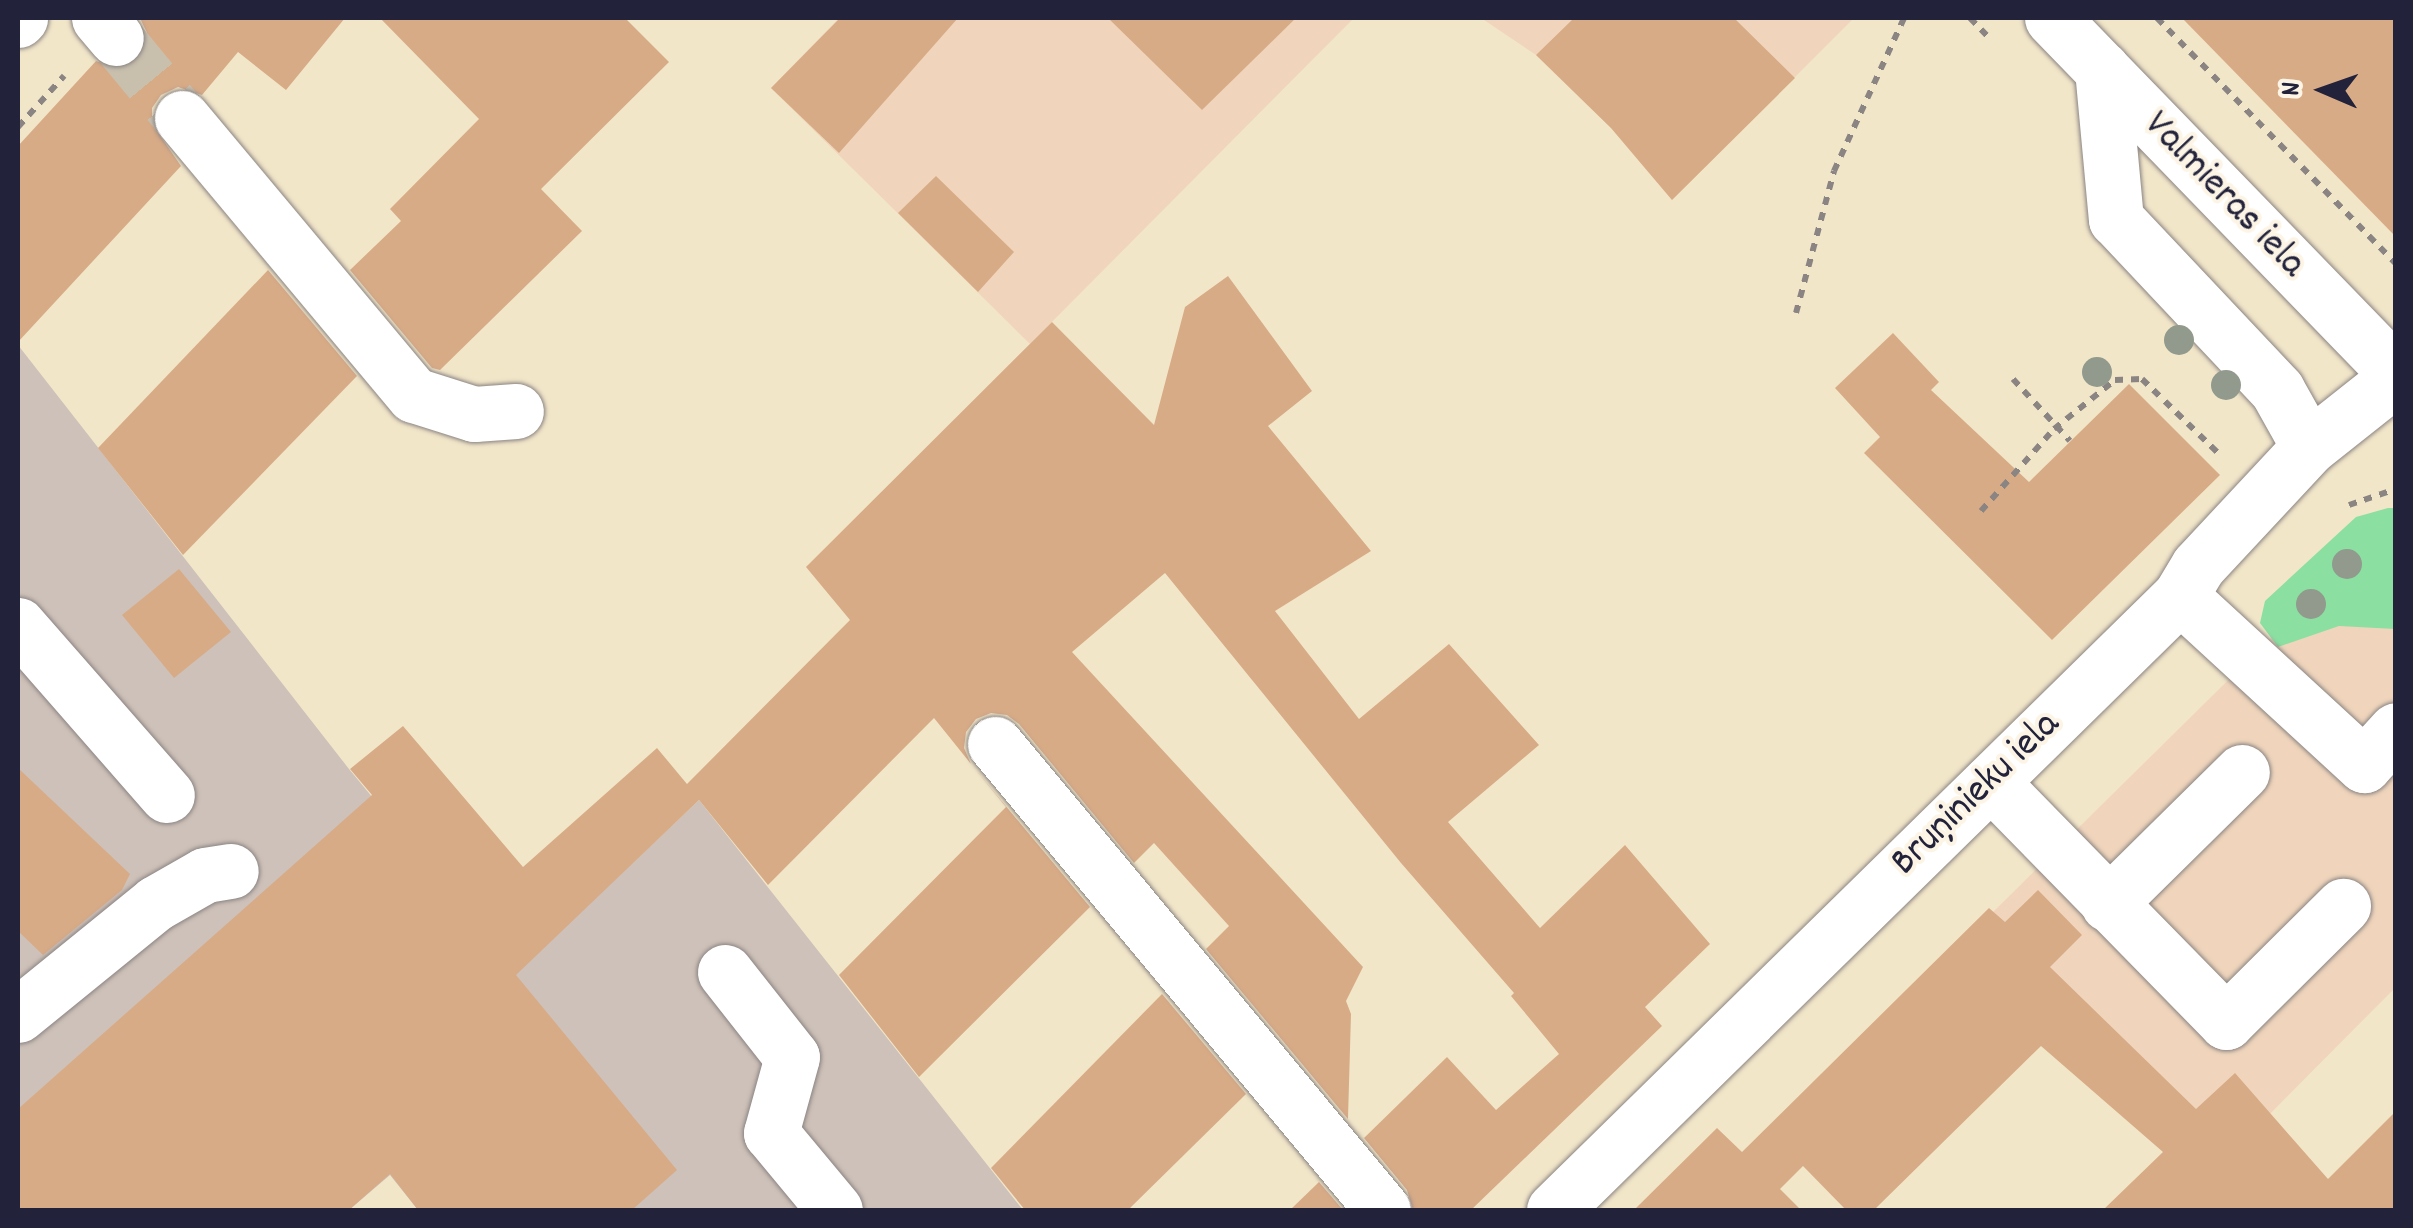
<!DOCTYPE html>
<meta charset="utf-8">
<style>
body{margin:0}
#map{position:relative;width:2413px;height:1228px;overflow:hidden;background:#f2e6c9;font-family:Dekko,sans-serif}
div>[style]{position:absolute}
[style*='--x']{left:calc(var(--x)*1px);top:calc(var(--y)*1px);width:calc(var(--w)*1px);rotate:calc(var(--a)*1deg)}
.built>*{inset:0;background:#f0d5bc}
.industrial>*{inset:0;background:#cec1b9}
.green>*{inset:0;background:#8bdfa1}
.building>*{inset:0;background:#d8ab87}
.minor-tunnel>*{height:55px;margin-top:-27.5px;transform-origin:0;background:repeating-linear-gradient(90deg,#c8bfad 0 55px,transparent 0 83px)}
.path>*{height:6px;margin-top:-3px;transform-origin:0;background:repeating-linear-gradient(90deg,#8a8482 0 8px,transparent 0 16px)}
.roads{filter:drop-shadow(0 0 2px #8a8482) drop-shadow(0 0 2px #8a8482)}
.minor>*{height:55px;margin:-27.5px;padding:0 27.5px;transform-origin:27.5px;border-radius:27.5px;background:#fff}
.major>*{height:55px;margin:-27.5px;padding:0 27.5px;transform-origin:27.5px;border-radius:27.5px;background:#fff}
.trees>*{width:30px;height:30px;margin:-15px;border-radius:50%;background:#919a8c}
span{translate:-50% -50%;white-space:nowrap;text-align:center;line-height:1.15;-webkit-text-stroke:8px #fcf5e5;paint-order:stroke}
.street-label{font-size:40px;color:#22223b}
.frame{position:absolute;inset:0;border:20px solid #22223b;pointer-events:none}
.north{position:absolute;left:2273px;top:40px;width:100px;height:100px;-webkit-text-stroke:8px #fcf5e5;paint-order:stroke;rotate:272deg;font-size:28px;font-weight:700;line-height:40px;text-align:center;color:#22223b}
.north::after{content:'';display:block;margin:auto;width:35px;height:45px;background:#22223b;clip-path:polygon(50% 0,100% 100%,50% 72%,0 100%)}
</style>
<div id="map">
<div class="built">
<i style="clip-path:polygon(839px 18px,1239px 18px,1267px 46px,1296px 18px,1354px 18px,1030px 344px,771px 88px)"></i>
<i style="clip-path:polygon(1481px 18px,1854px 18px,1672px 200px,1611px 128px,1536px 55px)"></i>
<i style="clip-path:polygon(2395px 619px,2395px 988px,2234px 1150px,1993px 912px,2282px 627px)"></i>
</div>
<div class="industrial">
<i style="clip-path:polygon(18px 345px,349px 769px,517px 972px,699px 800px,1023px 1210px,418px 1210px,390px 1175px,349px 1210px,18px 1210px)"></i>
</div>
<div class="green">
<i style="clip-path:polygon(2388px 508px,2395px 508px,2395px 629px,2339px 626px,2278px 647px,2260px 623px,2265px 601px,2356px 517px)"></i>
</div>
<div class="building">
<i style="clip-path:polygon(140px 18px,345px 18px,286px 90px,238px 52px,202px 95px,178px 87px,161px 95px,152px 108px,152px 124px,181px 166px,18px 342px,18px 146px,96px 61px,121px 69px,137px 61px,146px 48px,147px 33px)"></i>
<i style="clip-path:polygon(380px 18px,625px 18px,669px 62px,541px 189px,582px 231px,440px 370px,432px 368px,350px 270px,401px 221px,390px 209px,479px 119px)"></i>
<i style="clip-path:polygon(840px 18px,958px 18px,839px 153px,771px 88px)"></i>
<i style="clip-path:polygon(1108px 18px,1296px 18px,1202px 110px)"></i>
<i style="clip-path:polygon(1574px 18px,1734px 18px,1795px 78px,1672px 200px,1611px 128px,1536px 55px)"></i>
<i style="clip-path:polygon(2182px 18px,2396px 18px,2396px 237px)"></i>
<i style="clip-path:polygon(936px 176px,1014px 252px,978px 292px,898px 213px)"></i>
<i style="clip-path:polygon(268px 270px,357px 376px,183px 555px,98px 448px)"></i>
<i style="clip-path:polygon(1228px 276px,1312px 391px,1268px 426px,1371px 551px,1275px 611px,1359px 719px,1449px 644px,1539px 745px,1448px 822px,1540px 928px,1625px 845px,1710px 944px,1645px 1007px,1662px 1026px,1471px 1210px,1413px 1210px,1407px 1190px,1364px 1138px,1447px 1057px,1496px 1110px,1559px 1054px,1511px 996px,1514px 993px,1401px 863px,1165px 573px,1072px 652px,1363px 967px,1346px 1001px,1351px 1014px,1348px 1119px,1206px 949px,1229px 926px,1154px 843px,1134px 863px,1019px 724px,1007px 715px,991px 713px,976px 719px,966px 732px,964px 748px,971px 764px,934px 718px,768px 885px,699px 800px,516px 975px,677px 1170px,632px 1210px,418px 1210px,390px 1174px,349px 1210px,18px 1210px,18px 1109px,372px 795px,350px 769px,403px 726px,523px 867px,657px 748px,687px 784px,850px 620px,806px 567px,1052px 322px,1154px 425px,1185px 307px)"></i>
<i style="clip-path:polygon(1893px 333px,1939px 382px,1931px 390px,2029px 482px,2129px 384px,2220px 475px,2052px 640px,1864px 453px,1880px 437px,1835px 388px)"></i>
<i style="clip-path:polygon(179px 569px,231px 632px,174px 678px,122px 615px)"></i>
<i style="clip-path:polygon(18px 768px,130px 874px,122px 890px,43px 955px,18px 931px)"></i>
<i style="clip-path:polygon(974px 768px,1090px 907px,919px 1077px,839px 975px,1006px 807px)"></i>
<i style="clip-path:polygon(2038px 890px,2082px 935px,2050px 967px,2196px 1109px,2235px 1073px,2328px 1179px,2396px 1111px,2396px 1210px,2103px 1210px,2163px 1152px,2041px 1046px,1874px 1210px,1846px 1210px,1803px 1166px,1780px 1189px,1801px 1210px,1634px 1210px,1717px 1128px,1742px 1152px,1989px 908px,2005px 922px)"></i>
<i style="clip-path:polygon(1162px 994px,1246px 1094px,1128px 1210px,1025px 1210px,991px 1168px)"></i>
<i style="clip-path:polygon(1319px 1182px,1343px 1210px,1290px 1210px)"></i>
</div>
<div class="minor-tunnel">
<i style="--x:116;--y:38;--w:104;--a:50.5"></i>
</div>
<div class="path">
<i style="--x:1970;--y:18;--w:29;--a:46"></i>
<i style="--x:2157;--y:18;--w:343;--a:45.8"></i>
<i style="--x:18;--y:127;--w:69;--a:-48"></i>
<i style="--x:1796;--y:313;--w:147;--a:-75"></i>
<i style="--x:1834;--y:171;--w:168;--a:-65.4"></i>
<i style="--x:2013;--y:379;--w:84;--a:47.4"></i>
<i style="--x:2349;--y:505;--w:50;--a:-18.8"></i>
<i style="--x:1981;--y:511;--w:110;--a:-48.3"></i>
<i style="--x:2054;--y:429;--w:78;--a:-38.8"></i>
<i style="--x:2115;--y:380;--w:27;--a:-2"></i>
<i style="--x:2142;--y:379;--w:107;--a:44.2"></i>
</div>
<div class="roads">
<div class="minor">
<i style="--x:99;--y:18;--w:26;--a:50"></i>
<i style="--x:18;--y:20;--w:3;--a:-45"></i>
<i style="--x:182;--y:118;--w:361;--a:50.1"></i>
<i style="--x:414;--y:395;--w:63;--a:17.6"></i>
<i style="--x:474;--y:414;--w:42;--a:-4.1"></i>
<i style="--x:2180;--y:596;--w:250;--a:42.6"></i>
<i style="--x:2364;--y:765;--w:47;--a:-47.6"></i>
<i style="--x:18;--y:625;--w:226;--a:48.8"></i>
<i style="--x:995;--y:744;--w:606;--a:50.22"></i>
<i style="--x:1991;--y:782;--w:336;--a:45.6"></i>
<i style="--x:2226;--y:1022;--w:165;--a:-44.8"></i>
<i style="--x:2108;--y:904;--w:188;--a:-44.6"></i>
<i style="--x:725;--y:972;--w:108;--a:51.8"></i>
<i style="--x:792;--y:1057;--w:79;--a:105.4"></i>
<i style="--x:771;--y:1133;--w:100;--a:50.3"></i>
<i style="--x:18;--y:1015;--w:178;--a:-39.1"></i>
<i style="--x:156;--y:903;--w:56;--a:-29.7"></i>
<i style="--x:205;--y:875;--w:26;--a:-9"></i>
<i style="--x:1554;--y:1210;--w:877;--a:-44.45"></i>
<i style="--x:2180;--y:596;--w:35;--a:-59"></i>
<i style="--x:2198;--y:566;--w:163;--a:-47"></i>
<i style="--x:2309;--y:447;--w:111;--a:-38.4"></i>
</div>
<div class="major">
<i style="--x:2052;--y:18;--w:494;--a:45.9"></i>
<i style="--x:2102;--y:69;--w:151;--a:84.7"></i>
<i style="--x:2116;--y:219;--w:235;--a:46.7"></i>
<i style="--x:2277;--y:390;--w:65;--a:60.7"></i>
</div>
</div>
<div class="trees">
<i style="left:2179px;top:340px"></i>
<i style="left:2097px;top:372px"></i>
<i style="left:2226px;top:385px"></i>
<i style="left:2347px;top:564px"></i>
<i style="left:2311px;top:604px"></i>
</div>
<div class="street-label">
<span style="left:2223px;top:196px;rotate:46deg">Valmieras iela</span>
<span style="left:1977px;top:795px;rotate:-44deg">Bruņinieku iela</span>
</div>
<div class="frame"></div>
<div class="north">N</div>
</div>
